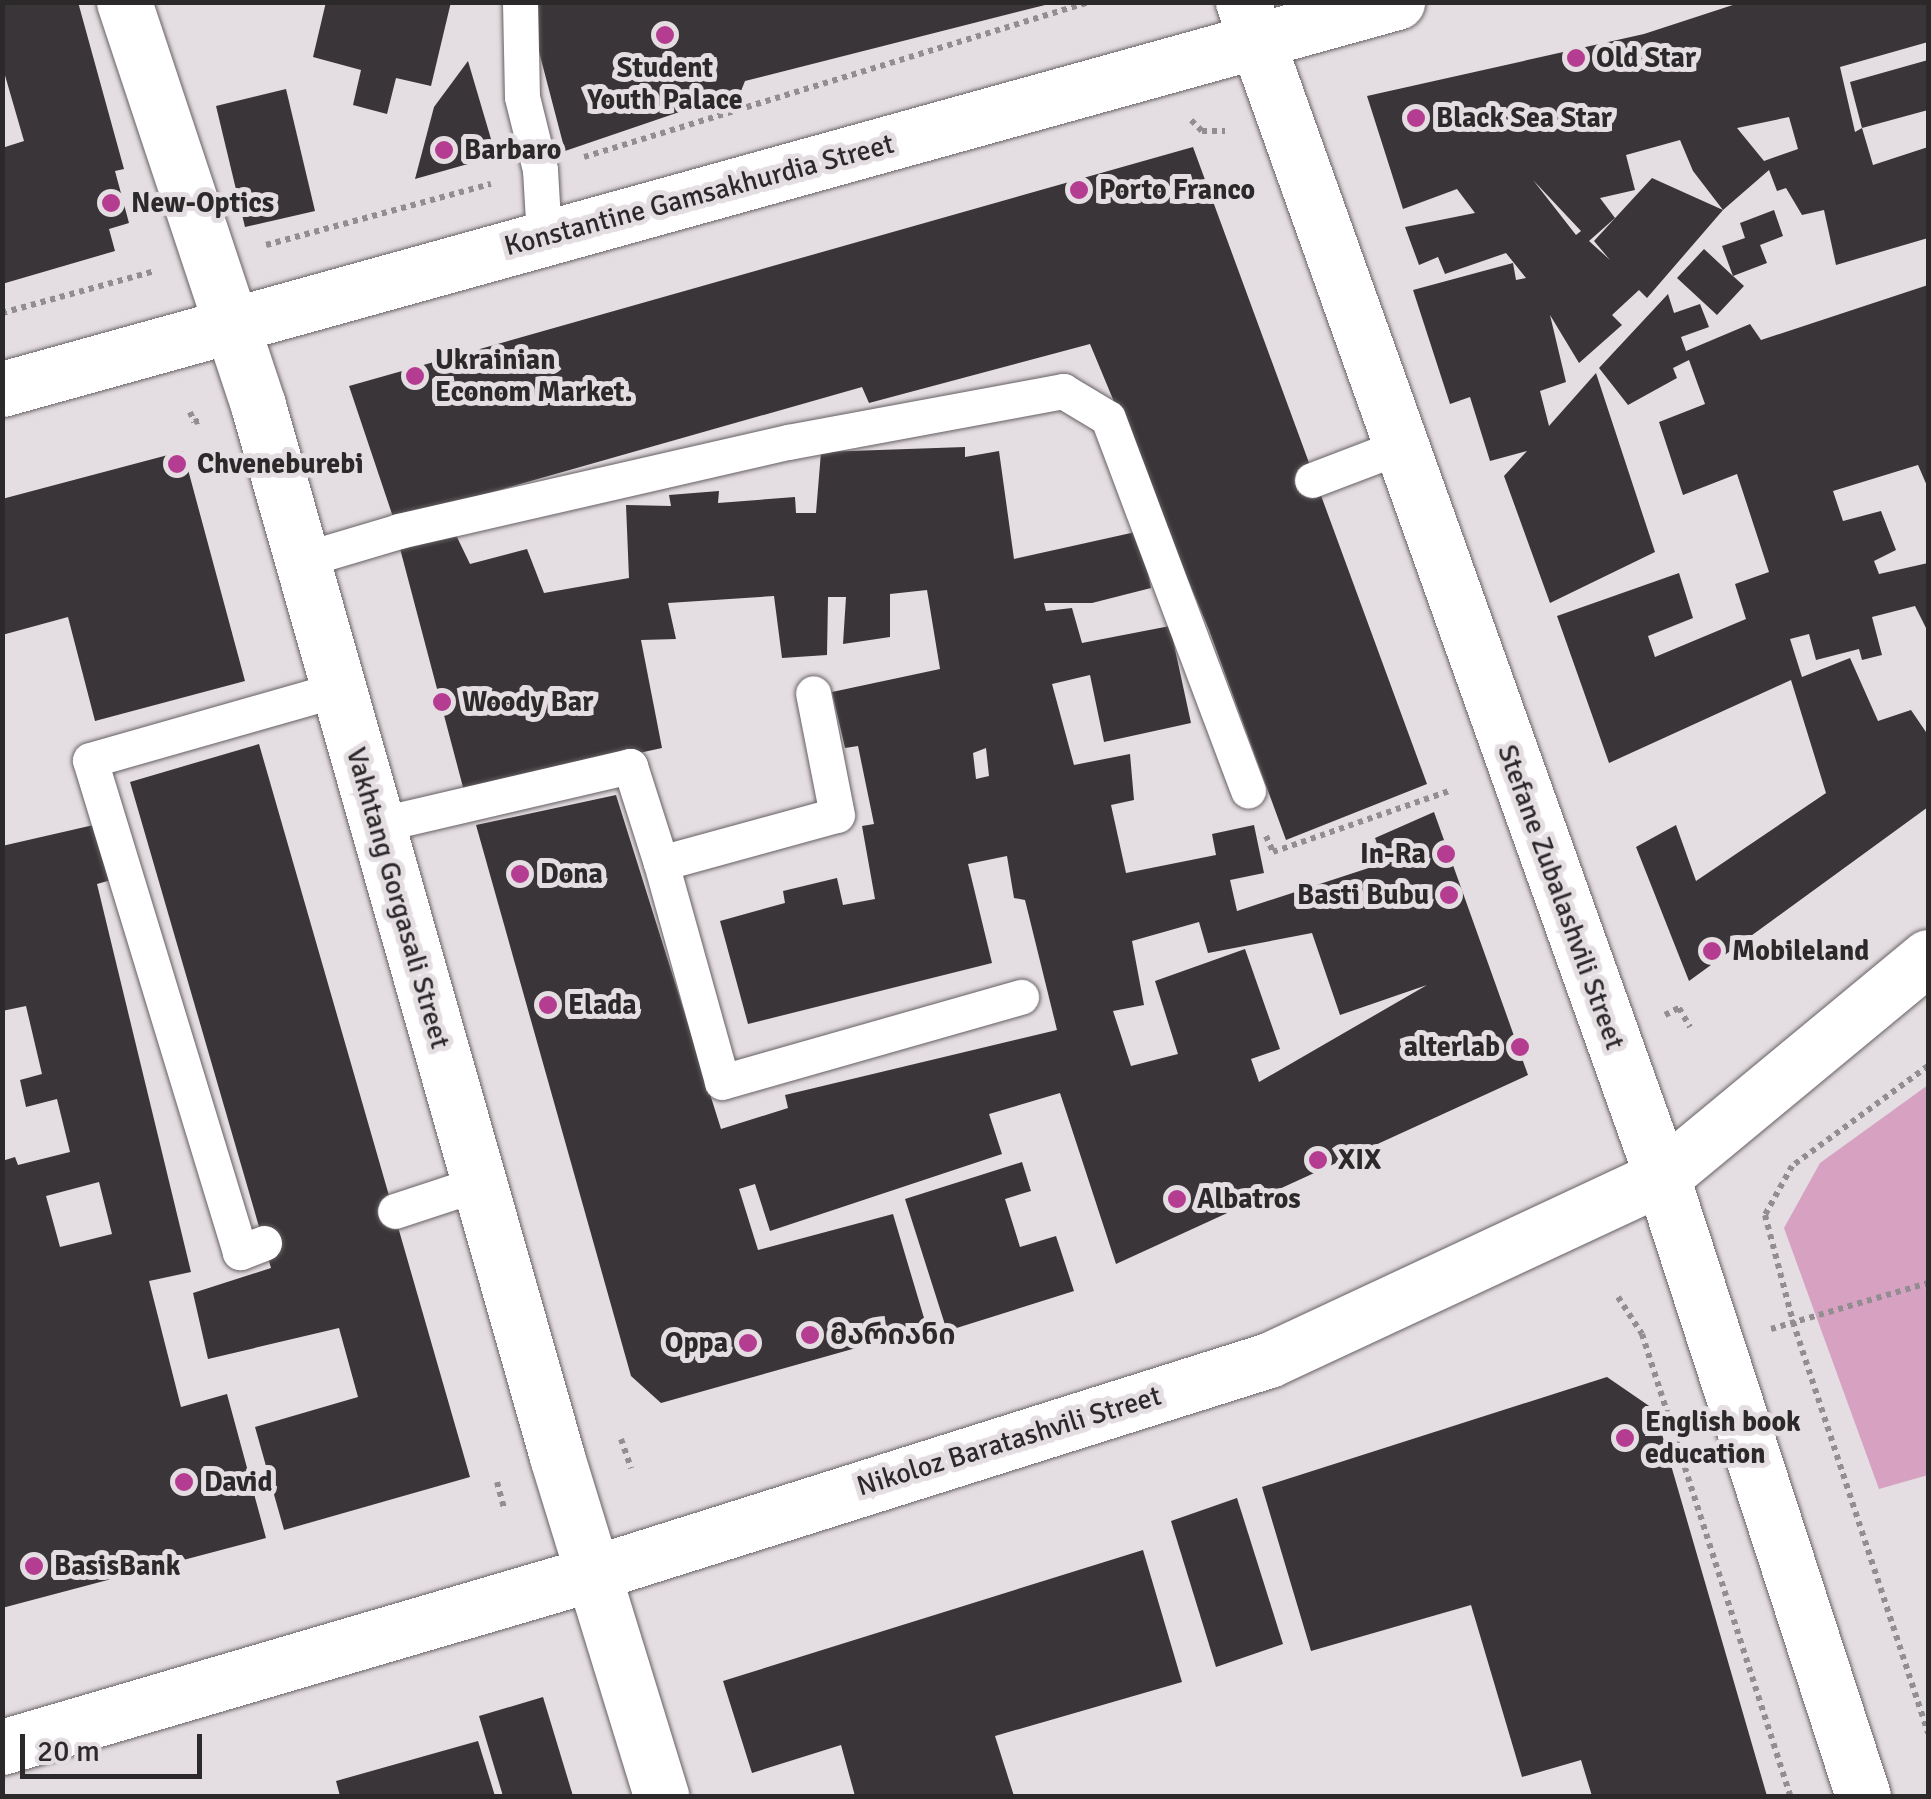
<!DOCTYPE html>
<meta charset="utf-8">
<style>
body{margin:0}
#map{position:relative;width:1931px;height:1799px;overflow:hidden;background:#e4dde1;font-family:Signika,"Noto Sans Georgian",sans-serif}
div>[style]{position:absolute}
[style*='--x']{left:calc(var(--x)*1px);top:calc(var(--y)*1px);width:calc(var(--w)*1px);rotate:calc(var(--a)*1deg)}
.green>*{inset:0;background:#d7a1c2}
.building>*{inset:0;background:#3a3538}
.path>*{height:6px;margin-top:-3px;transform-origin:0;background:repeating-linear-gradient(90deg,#928d90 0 5px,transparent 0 10px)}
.roads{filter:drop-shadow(0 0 2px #666064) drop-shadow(0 0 2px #666064)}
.lane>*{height:35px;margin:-17.5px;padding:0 17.5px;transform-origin:17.5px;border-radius:17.5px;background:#fff}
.street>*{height:55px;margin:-27.5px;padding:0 27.5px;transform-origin:27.5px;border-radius:27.5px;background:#fff}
.secondary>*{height:55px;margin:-27.5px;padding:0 27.5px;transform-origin:27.5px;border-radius:27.5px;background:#fff}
.dots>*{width:28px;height:28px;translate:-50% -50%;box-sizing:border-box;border:5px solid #e4dde1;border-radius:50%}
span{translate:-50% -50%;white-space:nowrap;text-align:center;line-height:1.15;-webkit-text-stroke:10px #e4dde1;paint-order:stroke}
.poi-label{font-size:28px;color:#2b292a;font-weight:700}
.left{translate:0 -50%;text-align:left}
.right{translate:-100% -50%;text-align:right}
.street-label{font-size:28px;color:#2b292a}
.frame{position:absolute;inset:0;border:5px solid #2b292a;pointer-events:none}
.scale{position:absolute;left:20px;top:1734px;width:182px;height:45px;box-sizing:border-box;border:5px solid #2b292a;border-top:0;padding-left:12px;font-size:30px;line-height:35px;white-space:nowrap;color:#2b292a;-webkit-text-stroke:8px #e4dde1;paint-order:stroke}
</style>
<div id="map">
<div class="green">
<i style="clip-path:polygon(1928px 1085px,1928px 1475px,1879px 1489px,1784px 1228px,1820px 1163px)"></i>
</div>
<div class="building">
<i style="clip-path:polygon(2px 2px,78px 2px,124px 169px,115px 171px,129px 223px,109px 229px,115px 251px,2px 284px,2px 148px,24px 141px,2px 65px)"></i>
<i style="clip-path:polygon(326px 2px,451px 2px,431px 86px,396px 78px,387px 114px,353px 105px,361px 70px,313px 57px)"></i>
<i style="clip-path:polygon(526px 2px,1049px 2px,1049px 4px,745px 81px,741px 91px,565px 151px)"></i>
<i style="clip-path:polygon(evenodd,1742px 2px,1928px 2px,1928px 42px,1840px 67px,1855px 132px,1862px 128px,1873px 165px,1928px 147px,1928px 238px,1836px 265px,1824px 210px,1802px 215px,1786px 188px,1777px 191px,1769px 170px,1723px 210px,1693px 171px,1680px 140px,1626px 155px,1635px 190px,1600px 198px,1615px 218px,1589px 241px,1610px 260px,1594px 241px,1652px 178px,1723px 210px,1647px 298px,1639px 290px,1612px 315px,1622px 325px,1579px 363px,1550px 315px,1566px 382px,1540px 391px,1549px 426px,1596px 373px,1655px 552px,1550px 603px,1504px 476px,1527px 451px,1490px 461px,1470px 397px,1450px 404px,1413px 290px,1513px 263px,1516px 280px,1526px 278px,1506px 253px,1445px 274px,1438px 257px,1419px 265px,1405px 227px,1475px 213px,1457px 189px,1403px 209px,1367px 96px,1644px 34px,1742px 2px,1789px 117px,1798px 149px,1764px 161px,1737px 128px,1789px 117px,1742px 2px,1533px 180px,1581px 231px,1576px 235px,1533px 180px)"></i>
<i style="clip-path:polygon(1928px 60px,1928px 110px,1862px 128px,1850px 82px)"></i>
<i style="clip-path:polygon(468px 61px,496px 156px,415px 179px,434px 107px)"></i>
<i style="clip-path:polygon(286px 89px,315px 211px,245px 227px,216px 106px)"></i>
<i style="clip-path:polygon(1193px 147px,1427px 784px,1286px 840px,1209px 630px,1090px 344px,869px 403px,862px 387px,394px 520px,349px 386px)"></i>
<i style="clip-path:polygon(1774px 210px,1783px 236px,1760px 245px,1767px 263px,1733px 276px,1744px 286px,1717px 315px,1677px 278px,1704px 249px,1733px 276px,1722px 246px,1745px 238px,1740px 223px)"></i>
<i style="clip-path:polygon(1928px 285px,1928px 488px,1918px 465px,1833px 491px,1843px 521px,1881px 511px,1896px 550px,1874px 561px,1879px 574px,1928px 563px,1928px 632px,1915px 606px,1872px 617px,1882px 655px,1862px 660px,1859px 649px,1816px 660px,1809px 634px,1790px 639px,1802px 677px,1850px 658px,1878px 721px,1911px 710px,1928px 735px,1928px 807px,1689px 981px,1636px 847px,1676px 825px,1696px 881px,1826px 793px,1791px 680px,1609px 763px,1557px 616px,1679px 573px,1693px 618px,1648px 636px,1655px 657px,1746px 619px,1735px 584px,1769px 572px,1737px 474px,1683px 495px,1659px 422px,1705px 404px,1689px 360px,1673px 368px,1677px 378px,1628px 405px,1599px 368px,1668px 294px,1674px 313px,1700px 304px,1709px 327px,1681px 337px,1686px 351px,1750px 324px,1761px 340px)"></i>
<i style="clip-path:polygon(evenodd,965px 447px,965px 457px,999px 451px,1014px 559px,1140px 531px,1151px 588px,1092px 603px,1044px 603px,1046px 611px,1072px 608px,1082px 643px,1170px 626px,1191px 723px,1104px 742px,1090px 675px,1052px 684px,1074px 765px,1130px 754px,1134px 800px,1111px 805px,1126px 873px,1216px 855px,1212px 834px,1254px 825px,1264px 873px,1230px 880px,1237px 911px,1384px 863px,1375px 838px,1434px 812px,1528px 1075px,1116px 1264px,1060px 1093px,989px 1114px,1002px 1154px,770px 1231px,755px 1184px,739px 1189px,758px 1250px,893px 1214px,927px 1328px,661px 1403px,631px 1376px,476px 825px,616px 795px,721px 1129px,788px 1108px,785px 1095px,1057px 1030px,1025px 900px,1014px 898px,1007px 856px,968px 864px,992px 963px,748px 1024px,720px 921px,785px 903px,783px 891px,837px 878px,843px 905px,875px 899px,862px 826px,874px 824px,858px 746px,845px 748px,832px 692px,940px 669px,927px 590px,890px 594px,890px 637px,843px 644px,846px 597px,828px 597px,827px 655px,782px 658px,774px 596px,668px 603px,676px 639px,641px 640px,662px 748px,464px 791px,398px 541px,455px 533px,470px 564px,527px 549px,544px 593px,629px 578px,626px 505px,671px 506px,669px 495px,719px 491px,718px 503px,795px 497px,796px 513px,816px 513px,821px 452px,965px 447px,986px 748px,989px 776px,976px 779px,973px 753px,986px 748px,965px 447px,1199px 922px,1208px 953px,1312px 933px,1340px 1015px,1427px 985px,1259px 1082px,1251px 1059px,1280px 1049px,1245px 949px,1155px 981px,1178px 1054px,1131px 1066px,1113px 1011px,1144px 1005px,1132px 941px,1199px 922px)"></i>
<i style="clip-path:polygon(183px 451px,245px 681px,95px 721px,68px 617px,2px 635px,2px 499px)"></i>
<i style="clip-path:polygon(259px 744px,470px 1477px,284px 1530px,255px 1427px,358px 1397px,339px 1328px,208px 1359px,193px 1293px,271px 1268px,130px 782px)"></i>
<i style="clip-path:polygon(evenodd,98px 824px,111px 880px,97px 884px,191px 1272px,149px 1281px,181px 1407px,227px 1394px,266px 1538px,2px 1608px,2px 1161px,15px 1157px,18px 1165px,70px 1152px,57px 1099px,26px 1107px,20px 1080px,42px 1074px,26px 1006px,2px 1011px,2px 846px,98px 824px,99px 1182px,112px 1234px,60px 1247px,46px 1196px,99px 1182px)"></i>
<i style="clip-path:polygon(1022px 1162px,1031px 1191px,1005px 1199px,1020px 1247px,1056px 1236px,1074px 1291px,947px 1331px,905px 1199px)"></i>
<i style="clip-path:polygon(1607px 1377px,1655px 1410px,1767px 1796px,1592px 1796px,1581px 1760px,1522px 1777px,1471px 1605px,1311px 1651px,1262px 1487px)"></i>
<i style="clip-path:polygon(1237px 1498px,1283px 1644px,1216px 1667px,1171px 1521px)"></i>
<i style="clip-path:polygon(1143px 1550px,1182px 1682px,995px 1736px,1014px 1796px,855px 1796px,841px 1745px,752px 1773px,723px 1681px)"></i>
<i style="clip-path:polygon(543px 1697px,573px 1796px,503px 1796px,479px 1716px)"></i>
<i style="clip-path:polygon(478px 1741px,495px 1796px,340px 1796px,336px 1781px)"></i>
</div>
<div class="path">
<i style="--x:1191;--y:120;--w:16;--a:45"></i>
<i style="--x:1202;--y:131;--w:23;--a:0"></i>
<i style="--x:584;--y:157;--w:528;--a:-17.06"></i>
<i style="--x:266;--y:245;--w:233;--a:-15.2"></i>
<i style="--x:2;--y:313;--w:158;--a:-15.4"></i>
<i style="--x:190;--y:412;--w:11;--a:68"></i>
<i style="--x:194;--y:422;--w:8;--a:-14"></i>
<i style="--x:1266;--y:836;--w:17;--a:66"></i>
<i style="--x:1273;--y:852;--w:186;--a:-19.1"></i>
<i style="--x:1665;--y:1015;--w:16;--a:-27"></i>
<i style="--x:1679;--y:1008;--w:22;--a:60"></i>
<i style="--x:1928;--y:1066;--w:169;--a:143.7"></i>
<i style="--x:1792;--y:1166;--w:56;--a:118.9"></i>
<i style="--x:1765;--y:1215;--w:111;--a:75.3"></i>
<i style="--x:1793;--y:1322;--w:433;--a:71.8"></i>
<i style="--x:1618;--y:1297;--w:44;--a:57"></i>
<i style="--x:1642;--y:1334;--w:485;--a:72.2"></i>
<i style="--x:1771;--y:1329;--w:164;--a:-16.3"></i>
<i style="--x:621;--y:1439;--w:31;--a:71"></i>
<i style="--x:497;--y:1482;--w:28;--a:75"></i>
</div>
<div class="roads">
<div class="lane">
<i style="--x:520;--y:2;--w:95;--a:88.8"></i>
<i style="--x:522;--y:97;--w:75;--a:76.1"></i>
<i style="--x:540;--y:170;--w:68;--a:86.6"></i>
<i style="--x:1312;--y:480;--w:95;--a:-20.9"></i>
<i style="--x:302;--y:560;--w:101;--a:-16.6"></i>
<i style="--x:399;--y:531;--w:399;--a:-12.9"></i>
<i style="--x:788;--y:442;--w:280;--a:-10.5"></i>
<i style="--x:1063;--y:391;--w:52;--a:31"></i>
<i style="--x:1108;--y:418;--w:398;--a:69.4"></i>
<i style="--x:377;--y:825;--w:260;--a:-13.1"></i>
<i style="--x:630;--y:766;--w:102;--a:72.3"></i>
<i style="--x:661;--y:863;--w:182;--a:-15.3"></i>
<i style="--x:837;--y:815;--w:124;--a:-101.1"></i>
<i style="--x:661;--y:863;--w:227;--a:74.4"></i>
<i style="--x:722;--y:1082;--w:311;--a:-15.9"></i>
<i style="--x:395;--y:1211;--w:89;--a:-18.2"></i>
<i style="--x:264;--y:1243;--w:26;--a:159"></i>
<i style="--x:240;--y:1252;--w:514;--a:-106.96"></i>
<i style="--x:90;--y:760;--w:259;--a:-15.9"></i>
</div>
<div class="street">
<i style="--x:124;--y:2;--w:425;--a:71.6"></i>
<i style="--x:258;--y:405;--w:1094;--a:74.13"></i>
<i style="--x:557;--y:1457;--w:355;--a:72.9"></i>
<i style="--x:1243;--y:2;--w:1247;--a:70.37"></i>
<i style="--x:1662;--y:1177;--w:651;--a:72.01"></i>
<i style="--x:2;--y:389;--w:1448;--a:-15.51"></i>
</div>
<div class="secondary">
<i style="--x:2;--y:1747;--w:614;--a:-16.37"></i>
<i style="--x:591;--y:1574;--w:711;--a:-17.52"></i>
<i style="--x:1269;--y:1360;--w:434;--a:-25"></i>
<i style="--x:1662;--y:1177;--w:345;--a:-39.6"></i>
</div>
</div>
<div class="dots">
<i style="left:665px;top:35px;background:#b53d91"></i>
<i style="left:1576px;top:58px;background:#b53d91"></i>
<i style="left:1416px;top:118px;background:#b53d91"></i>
<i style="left:444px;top:150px;background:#b53d91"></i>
<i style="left:1079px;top:190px;background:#b53d91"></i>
<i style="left:111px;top:203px;background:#b53d91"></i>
<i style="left:415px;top:376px;background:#b53d91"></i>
<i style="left:177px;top:464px;background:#b53d91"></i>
<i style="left:442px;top:702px;background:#b53d91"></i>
<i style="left:1446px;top:854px;background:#b53d91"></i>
<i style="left:520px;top:874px;background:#b53d91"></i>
<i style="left:1449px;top:895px;background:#b53d91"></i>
<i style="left:1712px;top:951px;background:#b53d91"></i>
<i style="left:548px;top:1005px;background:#b53d91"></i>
<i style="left:1520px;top:1047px;background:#b53d91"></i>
<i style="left:1318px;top:1160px;background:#b53d91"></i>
<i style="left:1177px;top:1199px;background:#b53d91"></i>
<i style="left:810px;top:1335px;background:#b53d91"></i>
<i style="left:748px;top:1343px;background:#b53d91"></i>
<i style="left:1625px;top:1438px;background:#b53d91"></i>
<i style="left:184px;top:1482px;background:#b53d91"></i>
<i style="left:34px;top:1566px;background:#b53d91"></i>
</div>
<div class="poi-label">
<span class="left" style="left:1596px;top:58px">Old Star</span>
<span style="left:665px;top:84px">Student<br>Youth Palace</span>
<span class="left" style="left:1436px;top:118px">Black Sea Star</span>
<span class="left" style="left:464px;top:150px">Barbaro</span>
<span class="left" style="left:1099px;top:190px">Porto Franco</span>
<span class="left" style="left:131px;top:203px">New-Optics</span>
<span class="left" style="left:435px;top:376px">Ukrainian<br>Econom Market.</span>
<span class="left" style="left:197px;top:464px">Chveneburebi</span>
<span class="left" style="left:462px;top:702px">Woody Bar</span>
<span class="right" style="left:1426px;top:854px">In-Ra</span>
<span class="left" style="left:540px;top:874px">Dona</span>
<span class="right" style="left:1429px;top:895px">Basti Bubu</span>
<span class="left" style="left:1732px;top:951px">Mobileland</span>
<span class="left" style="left:568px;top:1005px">Elada</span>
<span class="right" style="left:1500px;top:1047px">alterlab</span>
<span class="left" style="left:1338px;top:1160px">XIX</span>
<span class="left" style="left:1197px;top:1199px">Albatros</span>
<span class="left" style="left:830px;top:1335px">მარიანი</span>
<span class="right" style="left:728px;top:1343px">Oppa</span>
<span class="left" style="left:1645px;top:1438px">English book<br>education</span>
<span class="left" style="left:204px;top:1482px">David</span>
<span class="left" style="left:54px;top:1566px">BasisBank</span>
</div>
<div class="street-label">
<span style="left:699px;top:195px;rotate:-15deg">Konstantine Gamsakhurdia Street</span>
<span style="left:1561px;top:897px;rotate:70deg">Stefane Zubalashvili Street</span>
<span style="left:398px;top:898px;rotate:74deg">Vakhtang Gorgasali Street</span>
<span style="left:1009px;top:1441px;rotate:-17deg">Nikoloz Baratashvili Street</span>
</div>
<div class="frame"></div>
<div class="scale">20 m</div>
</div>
